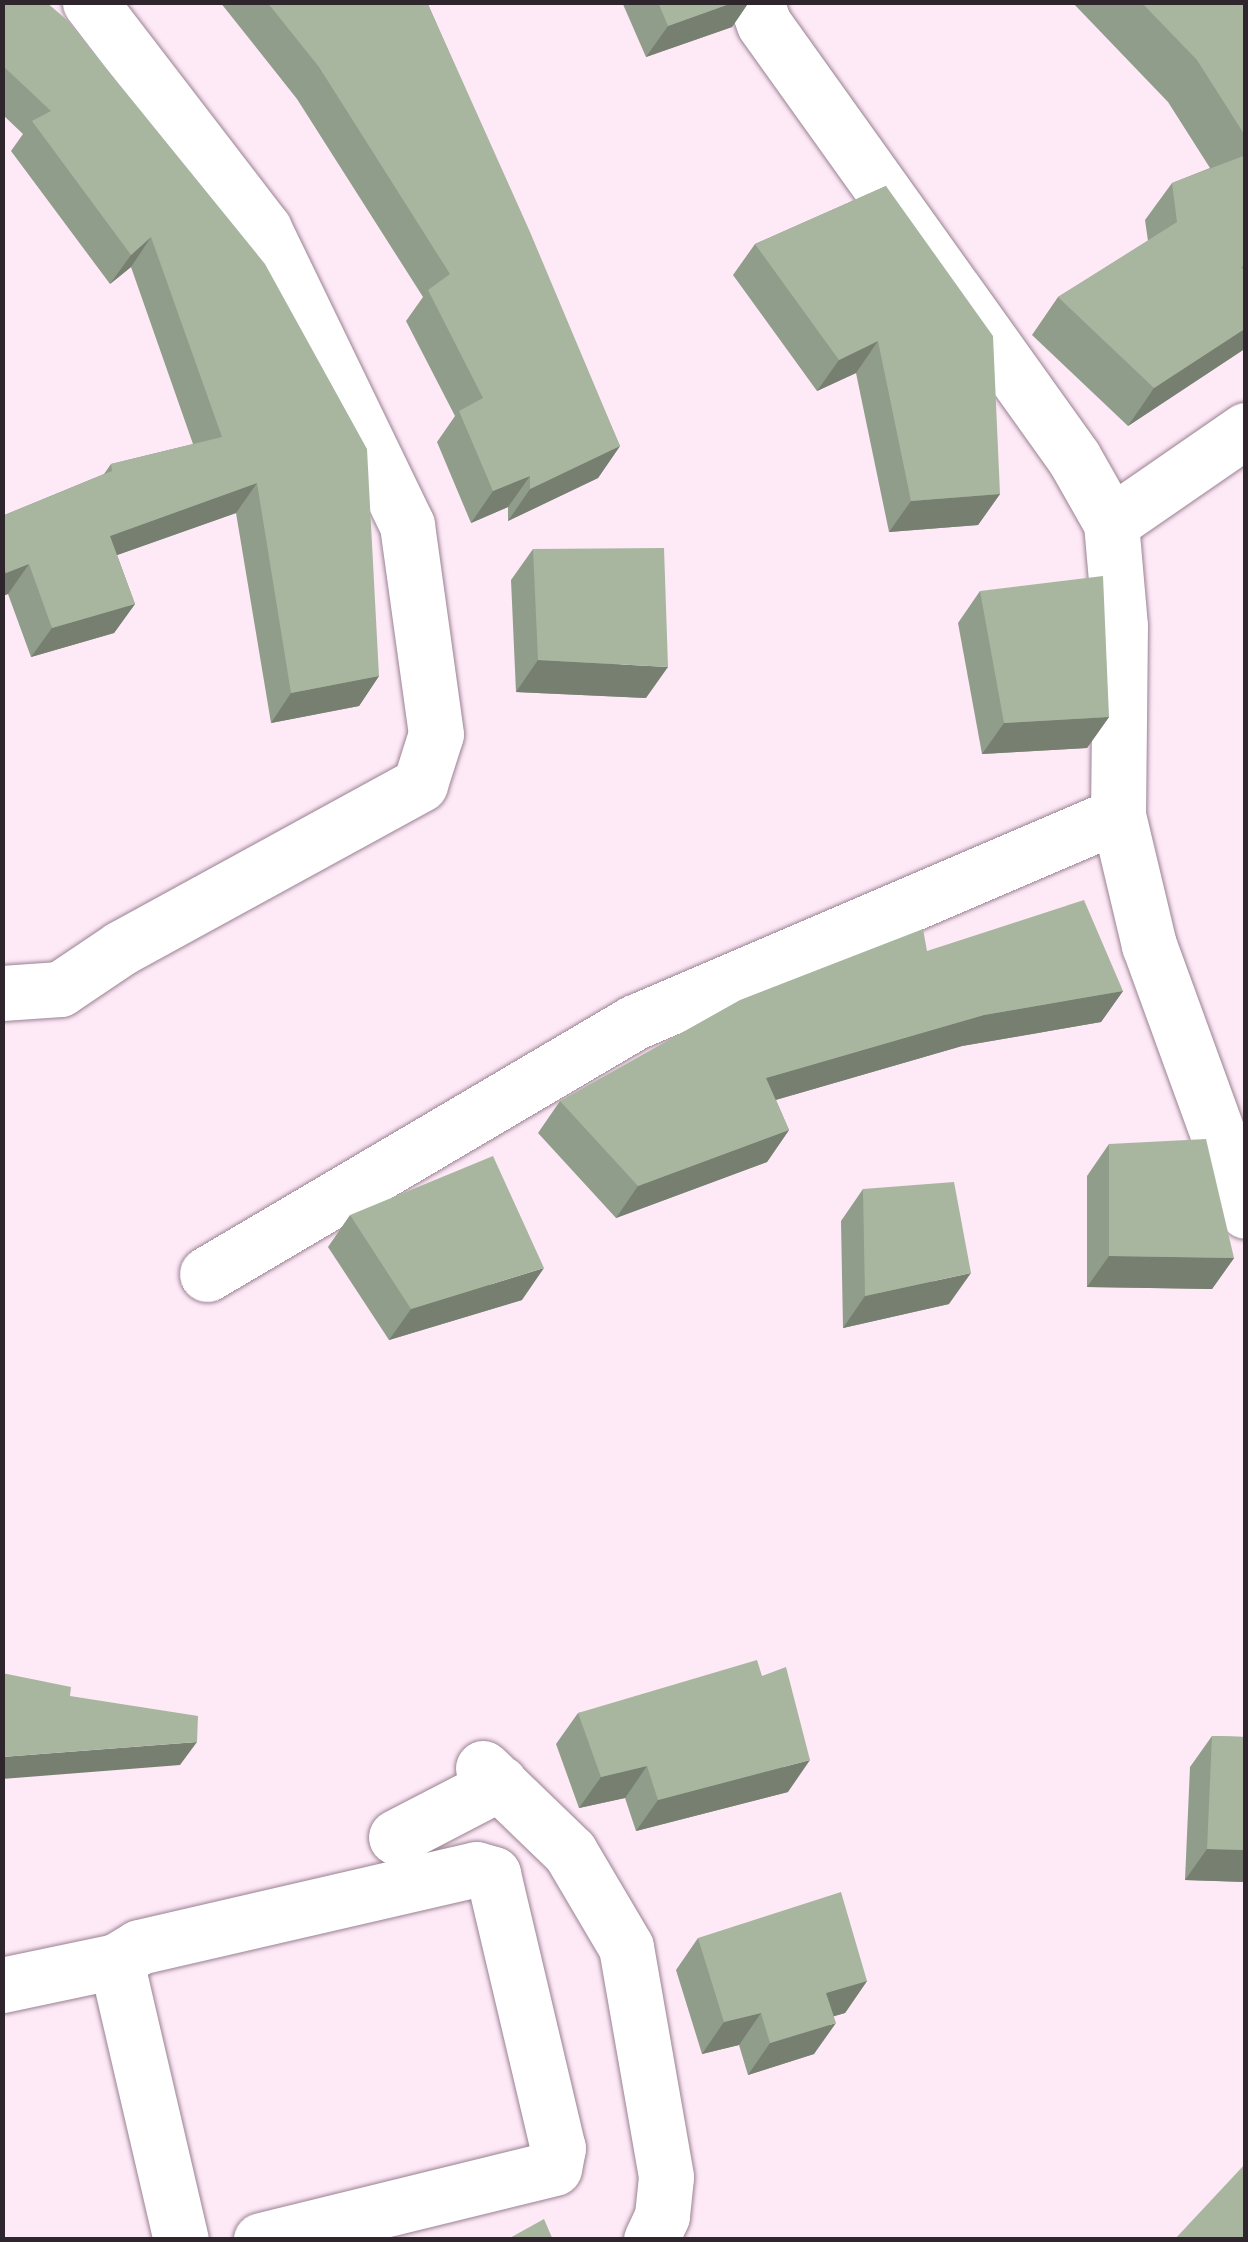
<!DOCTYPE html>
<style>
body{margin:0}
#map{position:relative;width:1248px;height:2242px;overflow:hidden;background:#fee9f7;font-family:Mulish,sans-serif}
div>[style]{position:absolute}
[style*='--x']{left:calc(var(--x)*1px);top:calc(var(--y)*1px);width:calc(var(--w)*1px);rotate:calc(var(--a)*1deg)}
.roads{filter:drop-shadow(0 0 2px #998191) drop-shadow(0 0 2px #998191)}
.street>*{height:55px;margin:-27.5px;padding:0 27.5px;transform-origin:27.5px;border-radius:27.5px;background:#fff}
.wall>*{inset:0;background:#909d8a}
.shaded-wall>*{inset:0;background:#767f70}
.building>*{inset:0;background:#a8b6a0}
span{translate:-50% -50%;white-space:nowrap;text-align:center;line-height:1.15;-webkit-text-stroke:8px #fff;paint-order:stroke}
.frame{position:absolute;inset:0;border:5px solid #2f252c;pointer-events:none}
</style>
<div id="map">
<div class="roads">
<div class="street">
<i style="--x:756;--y:2;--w:23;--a:70"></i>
<i style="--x:764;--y:24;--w:533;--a:54.46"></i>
<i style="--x:1074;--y:458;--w:75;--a:60.4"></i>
<i style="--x:1111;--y:523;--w:103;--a:85"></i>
<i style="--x:1120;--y:626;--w:189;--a:90.6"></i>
<i style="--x:1118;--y:815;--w:134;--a:76.6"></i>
<i style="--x:1149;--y:945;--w:283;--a:70"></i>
<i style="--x:1111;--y:523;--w:164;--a:-34.6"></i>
<i style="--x:2;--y:993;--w:58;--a:-3.9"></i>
<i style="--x:60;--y:989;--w:73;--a:-33.9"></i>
<i style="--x:121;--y:948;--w:341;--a:-28.7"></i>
<i style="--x:420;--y:784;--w:52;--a:-72.3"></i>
<i style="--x:436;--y:734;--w:211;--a:-97.9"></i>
<i style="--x:407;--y:525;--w:329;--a:-115.8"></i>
<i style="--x:264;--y:229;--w:286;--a:-127.5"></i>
<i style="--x:207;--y:1274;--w:497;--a:-30.5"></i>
<i style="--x:635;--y:1022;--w:525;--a:-23.2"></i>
<i style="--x:483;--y:1768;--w:121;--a:44"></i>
<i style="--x:570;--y:1852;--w:110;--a:59.5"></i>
<i style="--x:626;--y:1947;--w:233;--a:80.1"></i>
<i style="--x:666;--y:2177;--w:39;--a:96"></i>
<i style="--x:662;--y:2216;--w:26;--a:115"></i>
<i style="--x:396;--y:1837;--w:117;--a:-27.4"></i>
<i style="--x:116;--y:1961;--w:286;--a:76.9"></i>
<i style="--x:2;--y:1985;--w:116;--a:-11.9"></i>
<i style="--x:116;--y:1961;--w:27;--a:-31"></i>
<i style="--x:139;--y:1947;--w:346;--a:-13"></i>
<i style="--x:476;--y:1869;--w:18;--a:16"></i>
<i style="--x:493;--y:1874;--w:282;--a:76.7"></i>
<i style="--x:558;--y:2148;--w:20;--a:101"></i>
<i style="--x:554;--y:2168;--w:302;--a:166.2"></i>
</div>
</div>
<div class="wall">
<i style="clip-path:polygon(2px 2px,46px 2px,379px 676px,359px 706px,271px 723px,236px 513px,117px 555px,135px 604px,114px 633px,31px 657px,8px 594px,2px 596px,2px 516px,104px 474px,111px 464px,193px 444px,131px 267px,110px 284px,11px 151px,23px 134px,2px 114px)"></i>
<i style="clip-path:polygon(220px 2px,427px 2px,620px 446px,598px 478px,508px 521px,508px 507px,471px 523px,437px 442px,455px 416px,406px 321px,423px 297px,297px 99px)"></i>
<i style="clip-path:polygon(622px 2px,749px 2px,732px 27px,646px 57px)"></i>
<i style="clip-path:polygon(1072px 2px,1246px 2px,1246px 348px,1128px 426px,1032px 335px,1058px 297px,1148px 241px,1145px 220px,1172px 183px,1210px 168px,1168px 102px)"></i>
<i style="clip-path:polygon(886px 186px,1000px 494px,978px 525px,889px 532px,856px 373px,817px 391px,733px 275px,755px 244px)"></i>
<i style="clip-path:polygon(533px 549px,646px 698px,516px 692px,511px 580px)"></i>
<i style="clip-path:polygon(980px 591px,1109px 717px,1087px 748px,982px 754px,958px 623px)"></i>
<i style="clip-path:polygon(927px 951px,1123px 991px,1101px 1022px,962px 1046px,776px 1100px,789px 1130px,767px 1162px,616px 1218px,538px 1133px,560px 1101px)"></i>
<i style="clip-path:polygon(1109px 1144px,1234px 1258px,1212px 1289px,1087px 1287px,1087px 1176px)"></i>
<i style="clip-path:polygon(863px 1189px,949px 1304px,843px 1328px,841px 1221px)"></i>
<i style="clip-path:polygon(350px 1215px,522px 1300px,389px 1340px,328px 1247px)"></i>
<i style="clip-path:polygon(762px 1676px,788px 1792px,636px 1831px,625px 1798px,579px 1808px,556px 1744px,578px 1713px)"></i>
<i style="clip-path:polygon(1212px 1736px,1246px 1737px,1246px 1882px,1185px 1880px,1190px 1767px)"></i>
<i style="clip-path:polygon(698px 1938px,867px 1981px,845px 2013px,834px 2016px,814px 2054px,748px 2075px,739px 2045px,702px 2054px,676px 1970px)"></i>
</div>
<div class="shaded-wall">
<i style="clip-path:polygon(735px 2px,749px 2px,732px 27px,646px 57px,668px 26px)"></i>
<i style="clip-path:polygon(151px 237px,131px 267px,110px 284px,131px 255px)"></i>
<i style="clip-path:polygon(1246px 328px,1246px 348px,1128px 426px,1154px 388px)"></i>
<i style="clip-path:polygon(878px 341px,856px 373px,817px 391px,839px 360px)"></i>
<i style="clip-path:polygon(620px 446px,598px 478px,508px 521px,530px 489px)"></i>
<i style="clip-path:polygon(530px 476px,508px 507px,471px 523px,493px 491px)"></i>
<i style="clip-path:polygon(257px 483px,236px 513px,89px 565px,110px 536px)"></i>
<i style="clip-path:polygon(1000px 494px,978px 525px,889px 532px,911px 501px)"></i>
<i style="clip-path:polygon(29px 564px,8px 594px,2px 596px,2px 577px,6px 573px)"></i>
<i style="clip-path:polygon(135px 604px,114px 633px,31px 657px,52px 628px)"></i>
<i style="clip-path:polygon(538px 660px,668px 667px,646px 698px,516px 692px)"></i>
<i style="clip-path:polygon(379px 676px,359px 706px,271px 723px,291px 693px)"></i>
<i style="clip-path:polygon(1109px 717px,1087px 748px,982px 754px,1004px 723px)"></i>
<i style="clip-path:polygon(1123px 991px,1101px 1022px,962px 1046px,744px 1109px,766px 1078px,984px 1015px)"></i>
<i style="clip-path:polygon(789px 1130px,767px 1162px,616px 1218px,638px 1186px)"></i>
<i style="clip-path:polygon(1109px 1256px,1234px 1258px,1212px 1289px,1087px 1287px)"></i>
<i style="clip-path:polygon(544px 1268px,522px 1300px,389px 1340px,411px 1309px)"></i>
<i style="clip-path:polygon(971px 1273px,949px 1304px,843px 1328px,865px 1296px)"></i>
<i style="clip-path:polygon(197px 1742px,180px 1765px,2px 1779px,2px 1757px)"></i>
<i style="clip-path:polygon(810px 1760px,788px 1792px,636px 1831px,658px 1800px)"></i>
<i style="clip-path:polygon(647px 1766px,625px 1798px,579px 1808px,601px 1777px)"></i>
<i style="clip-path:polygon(1207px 1849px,1246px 1850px,1246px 1882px,1185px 1880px)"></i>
<i style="clip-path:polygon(867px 1981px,845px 2013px,804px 2025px,826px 1993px)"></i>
<i style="clip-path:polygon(761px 2013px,739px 2045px,702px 2054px,724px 2022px)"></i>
<i style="clip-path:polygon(836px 2023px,814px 2054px,748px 2075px,770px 2043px)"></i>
</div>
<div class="building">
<i style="clip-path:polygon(2px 2px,46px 2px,67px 20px,265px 264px,367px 449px,379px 676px,291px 693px,257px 483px,110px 536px,135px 604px,52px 628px,29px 564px,6px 573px,2px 564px,2px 516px,112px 471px,111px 464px,222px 437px,151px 237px,131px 255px,32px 121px,51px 111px,2px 65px)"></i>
<i style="clip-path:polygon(267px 2px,427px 2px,530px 232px,620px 446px,530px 489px,530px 476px,493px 491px,459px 411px,483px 398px,428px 290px,450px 274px,319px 67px)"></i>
<i style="clip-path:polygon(658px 2px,735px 2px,668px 26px)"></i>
<i style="clip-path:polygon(1141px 2px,1246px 2px,1246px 137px,1197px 60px)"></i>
<i style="clip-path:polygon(1246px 155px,1246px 265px,1241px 267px,1246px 273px,1246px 328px,1154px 388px,1058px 297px,1177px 222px,1172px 183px)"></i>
<i style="clip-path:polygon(886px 186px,993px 336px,1000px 494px,911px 501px,878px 341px,839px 360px,755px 244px)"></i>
<i style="clip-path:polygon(664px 548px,668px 667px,538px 660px,533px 549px)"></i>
<i style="clip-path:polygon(1103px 576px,1109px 717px,1004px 723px,980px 591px)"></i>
<i style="clip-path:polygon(1084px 900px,1123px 991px,984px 1015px,766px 1078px,789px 1130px,638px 1186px,560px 1101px,740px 1000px,923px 929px,927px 951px)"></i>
<i style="clip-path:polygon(1206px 1139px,1234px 1258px,1109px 1256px,1109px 1144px)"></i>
<i style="clip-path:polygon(493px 1156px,544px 1268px,411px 1309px,350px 1215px)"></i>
<i style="clip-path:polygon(954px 1182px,971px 1273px,865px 1296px,863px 1189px)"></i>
<i style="clip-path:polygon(757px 1660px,762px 1676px,786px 1667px,810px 1760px,658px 1800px,647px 1766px,601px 1777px,578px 1713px)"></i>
<i style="clip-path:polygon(2px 1673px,71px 1687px,70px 1696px,198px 1716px,197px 1742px,2px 1757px)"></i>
<i style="clip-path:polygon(1212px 1736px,1246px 1737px,1246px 1850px,1207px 1849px)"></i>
<i style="clip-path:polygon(841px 1892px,867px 1981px,826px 1993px,836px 2023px,770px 2043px,761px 2013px,724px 2022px,698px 1938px)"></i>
<i style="clip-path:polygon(1246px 2163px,1246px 2240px,1174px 2240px)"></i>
<i style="clip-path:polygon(544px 2219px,553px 2240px,506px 2240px)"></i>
</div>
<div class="frame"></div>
</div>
